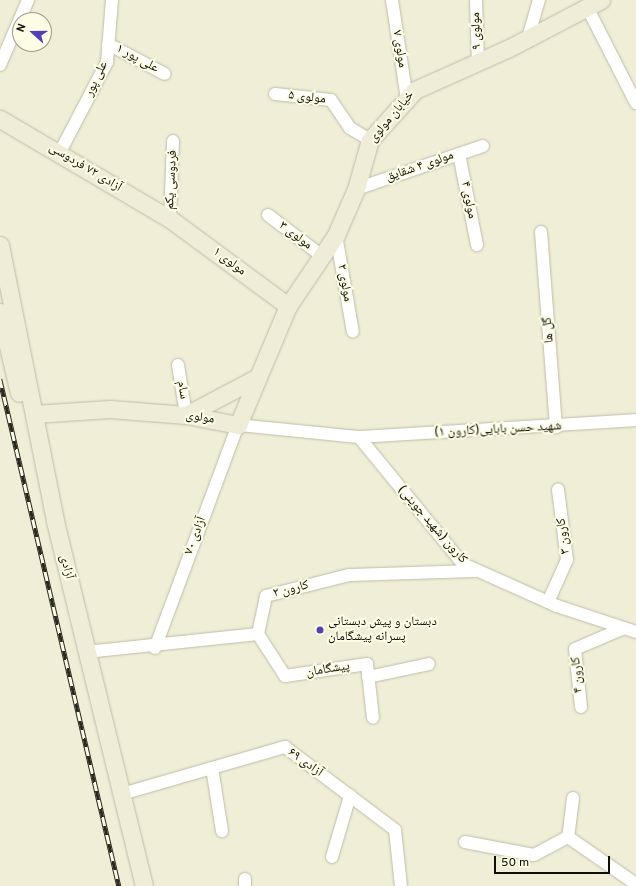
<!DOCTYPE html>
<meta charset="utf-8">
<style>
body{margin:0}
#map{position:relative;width:636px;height:886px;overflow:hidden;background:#f0eed7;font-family:Overpass,"Noto Naskh Arabic",sans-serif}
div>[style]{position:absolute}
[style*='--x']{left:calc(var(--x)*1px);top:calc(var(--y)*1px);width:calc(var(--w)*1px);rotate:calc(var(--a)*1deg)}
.roads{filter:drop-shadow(0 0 1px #bdbca6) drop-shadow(0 0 1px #bdbca6)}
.street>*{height:12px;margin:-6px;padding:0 6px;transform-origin:6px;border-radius:6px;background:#fff}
.secondary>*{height:17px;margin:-8.5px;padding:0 8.5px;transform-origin:8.5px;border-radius:8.5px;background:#efedd8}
.rail>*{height:4.5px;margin-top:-2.25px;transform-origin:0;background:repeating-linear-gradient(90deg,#fdfce5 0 9px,#2a2920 0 18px);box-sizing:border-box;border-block:1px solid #2a2920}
.dots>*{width:11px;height:11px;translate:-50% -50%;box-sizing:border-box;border:2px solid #fdfce5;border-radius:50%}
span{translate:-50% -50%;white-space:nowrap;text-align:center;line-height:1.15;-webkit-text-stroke:4px #fdfce5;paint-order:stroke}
.street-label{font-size:13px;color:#0e0d06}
.poi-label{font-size:13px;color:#0e0d06}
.left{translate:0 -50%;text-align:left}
.north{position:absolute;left:12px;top:12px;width:40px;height:40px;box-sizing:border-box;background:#fdfce5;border:1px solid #9d9c8c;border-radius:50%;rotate:291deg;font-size:11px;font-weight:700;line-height:16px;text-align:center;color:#0e0d06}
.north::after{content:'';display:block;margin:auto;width:14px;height:18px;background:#5341b8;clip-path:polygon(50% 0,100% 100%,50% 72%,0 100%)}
.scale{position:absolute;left:494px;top:856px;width:116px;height:18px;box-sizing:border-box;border:2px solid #0e0d06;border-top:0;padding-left:5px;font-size:12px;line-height:14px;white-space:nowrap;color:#0e0d06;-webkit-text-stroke:3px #fdfce5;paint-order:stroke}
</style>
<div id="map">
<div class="roads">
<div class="street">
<i style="--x:392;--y:0;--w:100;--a:81.4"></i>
<i style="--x:476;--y:0;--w:62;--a:88.2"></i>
<i style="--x:587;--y:7;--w:108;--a:63"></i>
<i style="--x:528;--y:38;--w:40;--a:-74"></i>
<i style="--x:108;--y:44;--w:64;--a:27.8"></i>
<i style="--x:0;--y:65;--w:71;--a:-66.7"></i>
<i style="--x:275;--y:94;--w:56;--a:6.1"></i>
<i style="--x:331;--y:100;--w:34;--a:56"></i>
<i style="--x:350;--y:128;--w:23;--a:31"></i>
<i style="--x:60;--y:152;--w:102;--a:-62.4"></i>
<i style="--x:107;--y:62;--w:62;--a:-85.4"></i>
<i style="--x:459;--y:154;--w:93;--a:78.8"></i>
<i style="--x:356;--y:189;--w:134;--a:-18.7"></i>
<i style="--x:268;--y:215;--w:68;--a:37.2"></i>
<i style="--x:170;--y:219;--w:78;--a:-87.8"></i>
<i style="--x:541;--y:232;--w:196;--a:85.6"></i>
<i style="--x:336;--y:235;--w:98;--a:80.1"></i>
<i style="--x:178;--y:365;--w:51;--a:80.9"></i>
<i style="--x:359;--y:437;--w:278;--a:-3.5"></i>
<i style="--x:548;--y:602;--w:46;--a:-65.7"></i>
<i style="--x:567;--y:560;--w:71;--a:-97.3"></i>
<i style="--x:258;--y:634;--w:50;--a:57.3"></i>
<i style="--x:285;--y:676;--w:83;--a:-8.3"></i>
<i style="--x:367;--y:664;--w:54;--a:83.7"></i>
<i style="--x:155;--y:648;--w:238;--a:-69.6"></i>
<i style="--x:238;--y:425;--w:122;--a:5.7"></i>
<i style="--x:359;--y:437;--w:164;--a:50.7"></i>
<i style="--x:463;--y:564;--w:103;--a:24.1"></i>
<i style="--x:557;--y:606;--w:83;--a:18.2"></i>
<i style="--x:86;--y:652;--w:173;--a:-6"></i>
<i style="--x:258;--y:634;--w:39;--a:-78"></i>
<i style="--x:266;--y:596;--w:86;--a:-14.2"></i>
<i style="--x:349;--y:575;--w:126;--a:-1.8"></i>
<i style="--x:368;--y:677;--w:62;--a:-12"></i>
<i style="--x:581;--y:707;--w:58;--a:-95.9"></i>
<i style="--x:575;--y:649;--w:53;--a:-23.2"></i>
<i style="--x:212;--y:768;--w:64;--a:81"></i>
<i style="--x:122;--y:794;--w:170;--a:-16.1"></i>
<i style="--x:285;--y:747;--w:138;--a:37"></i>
<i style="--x:395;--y:830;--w:56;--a:83.9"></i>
<i style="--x:573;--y:798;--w:39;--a:97"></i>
<i style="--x:568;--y:837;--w:83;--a:34.7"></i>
<i style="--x:465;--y:842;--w:70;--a:10.7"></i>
<i style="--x:534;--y:855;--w:38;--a:-28"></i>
<i style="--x:332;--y:857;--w:64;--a:-73.6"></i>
<i style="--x:245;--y:879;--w:7;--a:90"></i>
</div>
<div class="secondary">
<i style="--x:0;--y:119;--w:197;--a:30.5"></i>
<i style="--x:170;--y:219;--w:147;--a:36.4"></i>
<i style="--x:0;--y:245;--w:281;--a:78.7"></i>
<i style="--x:55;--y:521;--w:376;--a:76.3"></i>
<i style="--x:0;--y:312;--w:83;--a:76.8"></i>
<i style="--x:34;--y:414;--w:76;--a:-3.8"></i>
<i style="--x:110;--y:409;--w:76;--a:4.5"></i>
<i style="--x:186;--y:415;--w:53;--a:10.9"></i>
<i style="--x:238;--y:425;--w:129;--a:-67.2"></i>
<i style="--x:288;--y:306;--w:86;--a:-55.9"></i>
<i style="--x:336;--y:235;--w:50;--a:-66.5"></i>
<i style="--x:356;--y:189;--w:51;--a:-74.1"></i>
<i style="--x:370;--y:140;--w:67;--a:-48"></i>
<i style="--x:415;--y:90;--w:103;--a:-24.1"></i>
<i style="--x:509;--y:48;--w:104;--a:-27.6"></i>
<i style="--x:186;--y:415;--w:81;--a:-27.8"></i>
</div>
</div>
<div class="rail">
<i style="--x:0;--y:379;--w:521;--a:76.79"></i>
</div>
<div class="dots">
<i style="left:320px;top:630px;background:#5341b8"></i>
</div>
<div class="street-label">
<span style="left:477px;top:31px;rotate:-92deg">مولوی ۹</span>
<span style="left:399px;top:49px;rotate:81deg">مولوی ۷</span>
<span style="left:137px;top:59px;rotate:28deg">علی پور ۱</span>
<span style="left:97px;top:79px;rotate:-65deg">علی پور</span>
<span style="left:307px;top:98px;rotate:7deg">مولوی ۵</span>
<span style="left:392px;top:117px;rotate:-50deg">خیابان مولوی</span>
<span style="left:420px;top:167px;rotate:-19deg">مولوی ۴ شقایق</span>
<span style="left:85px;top:168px;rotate:31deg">آزادی ۷۲ فردوسی</span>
<span style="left:172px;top:180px;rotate:-87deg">فردوسی یکم</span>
<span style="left:468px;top:200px;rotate:79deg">مولوی ۴</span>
<span style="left:295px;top:236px;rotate:37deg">مولوی ۳</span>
<span style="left:229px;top:262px;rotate:37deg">مولوی ۱</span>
<span style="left:344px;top:283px;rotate:80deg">مولوی ۲</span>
<span style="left:549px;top:330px;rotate:-95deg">گل ها</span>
<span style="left:182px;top:390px;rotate:81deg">سام</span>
<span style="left:200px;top:418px;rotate:9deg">مولوی</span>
<span style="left:498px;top:430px;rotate:-3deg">شهید حسن بابایی(کارون ۱)</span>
<span style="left:432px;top:525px;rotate:49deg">کارون (شهید جوینی)</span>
<span style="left:196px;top:536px;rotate:-69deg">آزادی ۷۰</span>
<span style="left:564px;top:536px;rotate:-97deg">کارون ۳</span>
<span style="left:66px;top:567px;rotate:76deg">آزادی</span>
<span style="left:291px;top:590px;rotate:-14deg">کارون ۲</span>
<span style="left:328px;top:670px;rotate:-9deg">پیشگامان</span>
<span style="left:578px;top:675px;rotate:-95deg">کارون ۴</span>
<span style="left:305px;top:763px;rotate:36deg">آزادی ۶۹</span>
</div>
<div class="poi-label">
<span class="left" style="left:328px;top:630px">دبستان و پیش دبستانی<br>پسرانه پیشگامان</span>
</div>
<div class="north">N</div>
<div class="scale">50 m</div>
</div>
